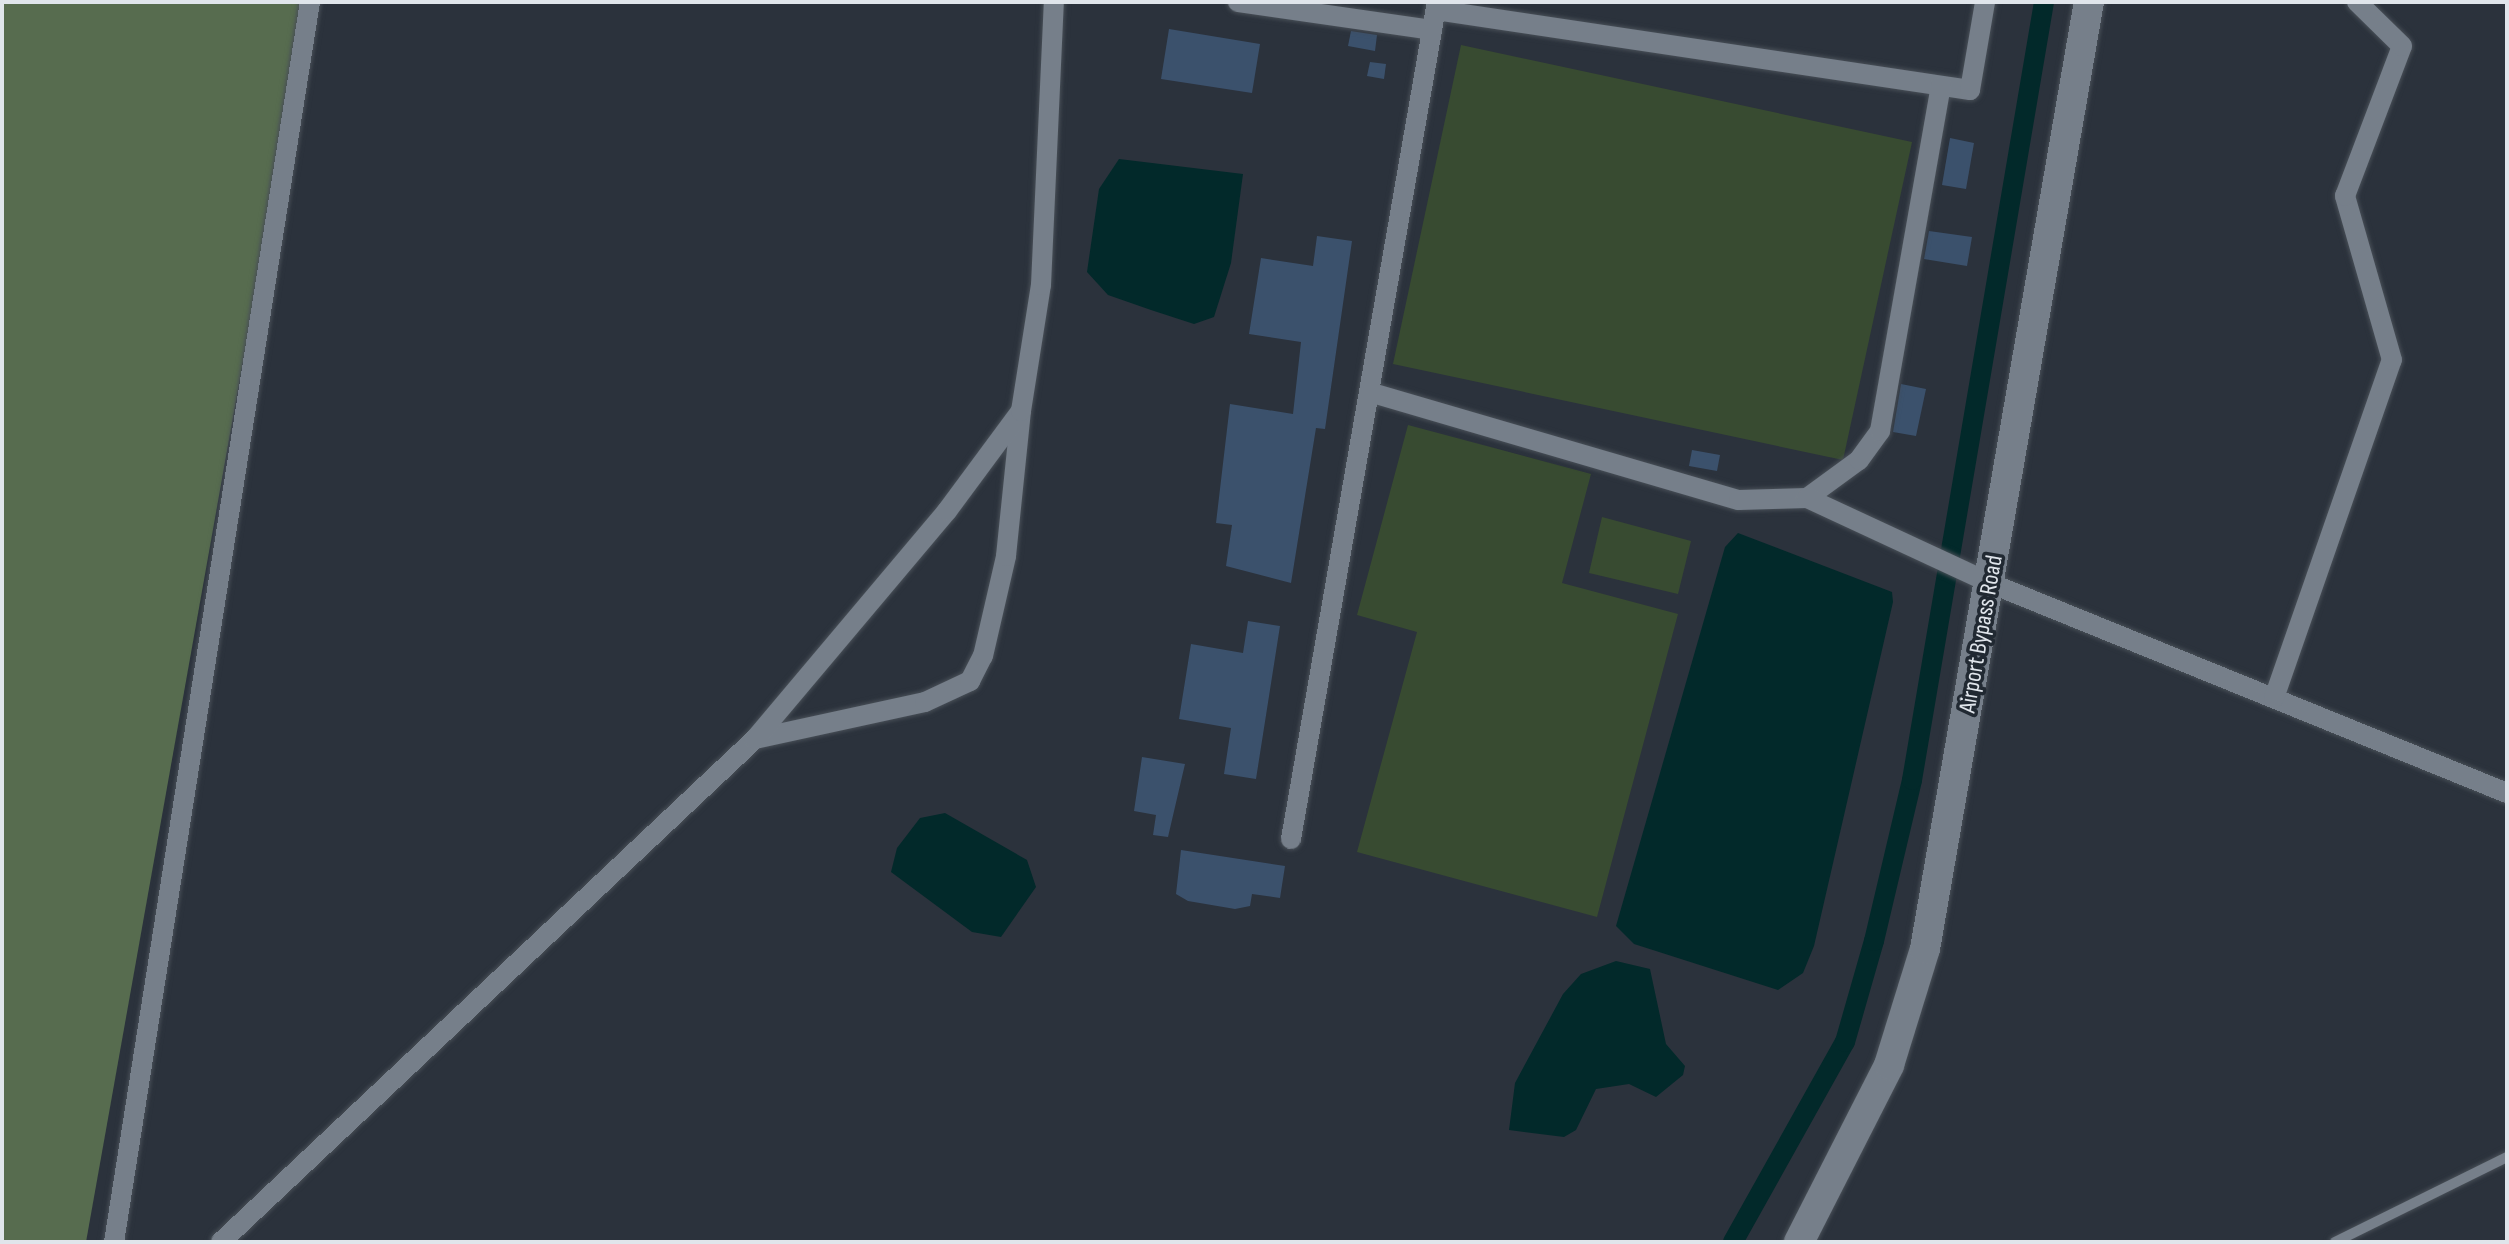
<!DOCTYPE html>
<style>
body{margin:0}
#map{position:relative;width:2509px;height:1244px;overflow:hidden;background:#2b323c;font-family:"Sofia Sans Condensed",sans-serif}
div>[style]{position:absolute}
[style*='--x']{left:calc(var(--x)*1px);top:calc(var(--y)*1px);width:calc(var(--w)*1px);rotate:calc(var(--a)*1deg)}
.green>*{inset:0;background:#384b31}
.forest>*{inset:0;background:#576c4f}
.water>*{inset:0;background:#02292a}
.canal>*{height:20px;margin:-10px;padding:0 10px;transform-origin:10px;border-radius:10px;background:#02292a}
.building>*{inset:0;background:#3b516c}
.roads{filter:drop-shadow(0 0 2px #484f57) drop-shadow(0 0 2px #484f57)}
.lane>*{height:10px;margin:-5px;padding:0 5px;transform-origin:5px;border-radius:5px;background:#767f8a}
.street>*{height:20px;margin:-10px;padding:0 10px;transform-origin:10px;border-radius:10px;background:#767f8a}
.secondary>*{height:30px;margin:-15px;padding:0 15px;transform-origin:15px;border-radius:15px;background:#767f8a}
span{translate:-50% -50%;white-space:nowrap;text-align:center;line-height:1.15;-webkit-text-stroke:7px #212932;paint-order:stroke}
.street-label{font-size:24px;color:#e0e5eb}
.frame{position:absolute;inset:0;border:4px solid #e0e5eb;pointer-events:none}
</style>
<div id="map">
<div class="green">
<i style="clip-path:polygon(1461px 45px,1912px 142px,1843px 460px,1393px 364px)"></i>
<i style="clip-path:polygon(1408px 425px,1591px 474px,1562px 583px,1678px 614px,1597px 917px,1357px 852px,1417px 632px,1357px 615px)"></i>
<i style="clip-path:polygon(1602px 517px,1691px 541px,1678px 594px,1589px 573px)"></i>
</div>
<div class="forest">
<i style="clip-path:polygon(2px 2px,307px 2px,86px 1242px,2px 1242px)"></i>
</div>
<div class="water">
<i style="clip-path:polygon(1119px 159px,1243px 174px,1231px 263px,1214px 317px,1194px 324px,1151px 310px,1108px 295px,1087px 272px,1099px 189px)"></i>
<i style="clip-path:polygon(1738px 533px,1892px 592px,1893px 602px,1814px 946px,1803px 973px,1778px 990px,1634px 944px,1616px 926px,1725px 547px)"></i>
<i style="clip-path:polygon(945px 813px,1027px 860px,1036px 887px,1001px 937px,972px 932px,891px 872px,897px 848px,920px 818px)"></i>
<i style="clip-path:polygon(1616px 961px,1650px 969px,1666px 1044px,1685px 1066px,1683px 1075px,1656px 1097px,1629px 1084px,1596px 1089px,1576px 1130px,1564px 1137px,1509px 1130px,1515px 1083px,1563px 994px,1581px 974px)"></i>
</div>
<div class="canal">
<i style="--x:1733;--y:1242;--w:229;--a:-60.8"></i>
<i style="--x:1845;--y:1042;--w:105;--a:-74"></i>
<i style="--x:1874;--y:941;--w:165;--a:-76.7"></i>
<i style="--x:1912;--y:780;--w:789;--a:-80.37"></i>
</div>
<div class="building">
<i style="clip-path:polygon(1169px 29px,1260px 44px,1252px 93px,1161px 79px)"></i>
<i style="clip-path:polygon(1351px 31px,1377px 35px,1375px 51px,1348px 46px)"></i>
<i style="clip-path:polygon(1370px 62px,1386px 64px,1384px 79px,1367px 76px)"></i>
<i style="clip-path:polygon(1950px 138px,1974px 143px,1966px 189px,1942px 185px)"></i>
<i style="clip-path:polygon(1929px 231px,1972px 237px,1967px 266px,1924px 259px)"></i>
<i style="clip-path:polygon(1317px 236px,1352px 241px,1325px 429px,1316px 428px,1291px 583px,1226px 566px,1232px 525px,1216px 523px,1230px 404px,1293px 414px,1301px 342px,1249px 334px,1261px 258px,1313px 266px)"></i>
<i style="clip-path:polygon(1901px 384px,1926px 389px,1916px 436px,1893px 432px)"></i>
<i style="clip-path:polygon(1692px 450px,1720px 455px,1717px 471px,1689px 466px)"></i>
<i style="clip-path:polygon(1248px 621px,1280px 626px,1256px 779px,1224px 774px,1231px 728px,1179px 719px,1191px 644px,1243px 653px)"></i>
<i style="clip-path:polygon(1142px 757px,1185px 764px,1168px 837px,1153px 835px,1156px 815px,1134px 811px)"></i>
<i style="clip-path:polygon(1181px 850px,1285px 866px,1280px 898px,1252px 894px,1250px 906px,1235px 909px,1188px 901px,1176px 894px)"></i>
</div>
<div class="roads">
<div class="lane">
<i style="--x:2335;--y:1242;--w:192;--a:-26.3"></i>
</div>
<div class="street">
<i style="--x:1238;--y:2;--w:196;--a:8.2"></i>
<i style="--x:1436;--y:10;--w:540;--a:8.52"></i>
<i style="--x:1970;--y:90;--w:89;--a:-80.3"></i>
<i style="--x:1369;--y:392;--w:385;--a:16.3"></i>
<i style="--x:1739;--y:500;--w:68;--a:-1.7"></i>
<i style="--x:1807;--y:498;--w:64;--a:-36.2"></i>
<i style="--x:1859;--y:460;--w:36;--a:-54"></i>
<i style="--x:1880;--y:431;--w:350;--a:-80"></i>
<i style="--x:1807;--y:498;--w:202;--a:24.9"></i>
<i style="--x:1990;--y:583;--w:558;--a:22.11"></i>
<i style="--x:2274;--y:698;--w:358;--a:-70.8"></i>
<i style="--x:2392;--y:360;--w:171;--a:-106"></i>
<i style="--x:2345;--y:196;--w:160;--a:-69.2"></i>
<i style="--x:2402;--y:46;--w:63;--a:-135.6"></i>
<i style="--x:755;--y:739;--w:174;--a:-12.3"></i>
<i style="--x:925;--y:702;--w:50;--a:-25"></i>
<i style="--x:970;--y:681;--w:28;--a:-63"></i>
<i style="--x:983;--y:656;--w:103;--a:-77"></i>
<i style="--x:1006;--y:556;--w:146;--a:-84.1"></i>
<i style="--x:1291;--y:839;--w:850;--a:-80.11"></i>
<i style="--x:114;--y:1242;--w:1255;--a:-81.02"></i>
<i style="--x:221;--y:1242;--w:734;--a:-43.29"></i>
<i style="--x:755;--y:739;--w:298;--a:-49.9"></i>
<i style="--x:947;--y:511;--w:124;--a:-53.5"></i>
<i style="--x:1021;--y:411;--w:128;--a:-81"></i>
<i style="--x:1041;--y:285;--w:283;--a:-87.4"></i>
</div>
<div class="secondary">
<i style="--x:1799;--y:1242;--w:199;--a:-63"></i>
<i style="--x:1889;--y:1065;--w:121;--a:-72.8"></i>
<i style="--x:1925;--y:949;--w:961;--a:-80.18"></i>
</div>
</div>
<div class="street-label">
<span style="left:1981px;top:634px;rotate:-80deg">Airport Bypass Road</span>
</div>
<div class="frame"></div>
</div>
